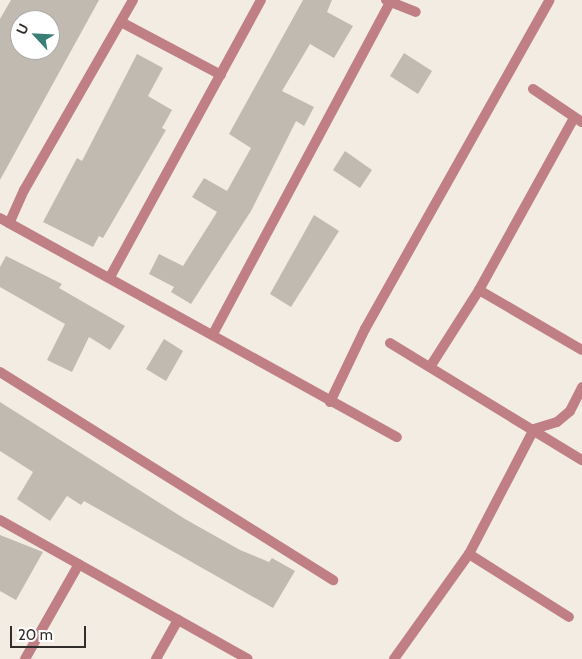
<!DOCTYPE html>
<style>
body{margin:0}
#map{position:relative;width:582px;height:659px;overflow:hidden;background:#f2ece3;font-family:Cabin,sans-serif}
div>[style]{position:absolute}
[style*='--x']{left:calc(var(--x)*1px);top:calc(var(--y)*1px);width:calc(var(--w)*1px);rotate:calc(var(--a)*1deg)}
.building>*{inset:0;background:#c1bab1}
.street>*{height:10px;margin:-5px;padding:0 5px;transform-origin:5px;border-radius:5px;background:#bf7f85}
span{translate:-50% -50%;white-space:nowrap;text-align:center;line-height:1.15;-webkit-text-stroke:4.5px #fff;paint-order:stroke}
.north{position:absolute;left:10px;top:10px;width:50px;height:50px;box-sizing:border-box;background:#fff;border:1px solid #acabaa;border-radius:50%;rotate:295deg;font-size:14px;font-weight:700;line-height:20px;text-align:center;color:#302d2a}
.north::after{content:'';display:block;margin:auto;width:18px;height:22px;background:#397f75;clip-path:polygon(50% 0,100% 100%,50% 72%,0 100%)}
.scale{position:absolute;left:10px;top:626px;width:76px;height:22px;box-sizing:border-box;border:2px solid #302d2a;border-top:0;padding-left:6px;font-size:15px;line-height:18px;white-space:nowrap;color:#302d2a;-webkit-text-stroke:4px #fff;paint-order:stroke}
</style>
<div id="map">
<div class="building">
<i style="clip-path:polygon(evenodd,11px 0,99px 0,0 180px,0 19px,11px 0,20px 20px,50px 20px,50px 50px,20px 50px,20px 20px)"></i>
<i style="clip-path:polygon(303px 0,332px 0,327px 12px,353px 26px,334px 58px,310px 44px,282px 91px,314px 107px,304px 126px,296px 121px,251px 211px,191px 304px,171px 292px,174px 287px,149px 274px,159px 254px,183px 266px,217px 212px,192px 197px,204px 178px,227px 191px,251px 148px,229px 134px)"></i>
<i style="clip-path:polygon(404px 53px,432px 71px,418px 94px,390px 76px)"></i>
<i style="clip-path:polygon(137px 54px,163px 68px,148px 96px,172px 110px,162px 128px,166px 130px,103px 238px,99px 236px,93px 247px,43px 222px,77px 158px,82px 161px)"></i>
<i style="clip-path:polygon(345px 151px,372px 170px,360px 188px,333px 170px)"></i>
<i style="clip-path:polygon(314px 215px,339px 231px,291px 307px,270px 294px)"></i>
<i style="clip-path:polygon(6px 256px,62px 284px,59px 288px,125px 326px,110px 350px,89px 337px,72px 372px,47px 360px,65px 324px,0 287px,0 267px)"></i>
<i style="clip-path:polygon(164px 339px,183px 351px,166px 381px,146px 369px)"></i>
<i style="clip-path:polygon(0 402px,185px 519px,240px 550px,269px 562px,272px 558px,295px 571px,273px 608px,84px 501px,81px 505px,67px 496px,50px 521px,17px 499px,33px 472px,0 451px)"></i>
<i style="clip-path:polygon(0 535px,43px 552px,16px 600px,0 591px)"></i>
</div>
<div class="street">
<i style="--x:133;--y:0;--w:219;--a:119.8"></i>
<i style="--x:24;--y:190;--w:36;--a:114"></i>
<i style="--x:9;--y:223;--w:443;--a:28.9"></i>
<i style="--x:386;--y:0;--w:32;--a:22"></i>
<i style="--x:121;--y:22;--w:113;--a:27.9"></i>
<i style="--x:533;--y:89;--w:59;--a:34"></i>
<i style="--x:0;--y:218;--w:10;--a:29"></i>
<i style="--x:110;--y:277;--w:315;--a:-61.4"></i>
<i style="--x:479;--y:290;--w:119;--a:30.2"></i>
<i style="--x:213;--y:334;--w:376;--a:-61.9"></i>
<i style="--x:390;--y:343;--w:225;--a:31.4"></i>
<i style="--x:430;--y:367;--w:91;--a:-57.5"></i>
<i style="--x:479;--y:290;--w:196;--a:-61.1"></i>
<i style="--x:0;--y:372;--w:393;--a:32"></i>
<i style="--x:330;--y:402;--w:81;--a:-64.4"></i>
<i style="--x:365;--y:329;--w:377;--a:-60.7"></i>
<i style="--x:0;--y:520;--w:284;--a:29.3"></i>
<i style="--x:469;--y:554;--w:118;--a:32.2"></i>
<i style="--x:25;--y:659;--w:109;--a:-60.4"></i>
<i style="--x:156;--y:659;--w:45;--a:-60.6"></i>
<i style="--x:394;--y:659;--w:129;--a:-54.5"></i>
<i style="--x:469;--y:554;--w:141;--a:-62.5"></i>
<i style="--x:534;--y:429;--w:24;--a:-17"></i>
<i style="--x:557;--y:422;--w:17;--a:-40"></i>
<i style="--x:570;--y:411;--w:27;--a:-63"></i>
</div>
<div class="north">U</div>
<div class="scale">20 m</div>
</div>
